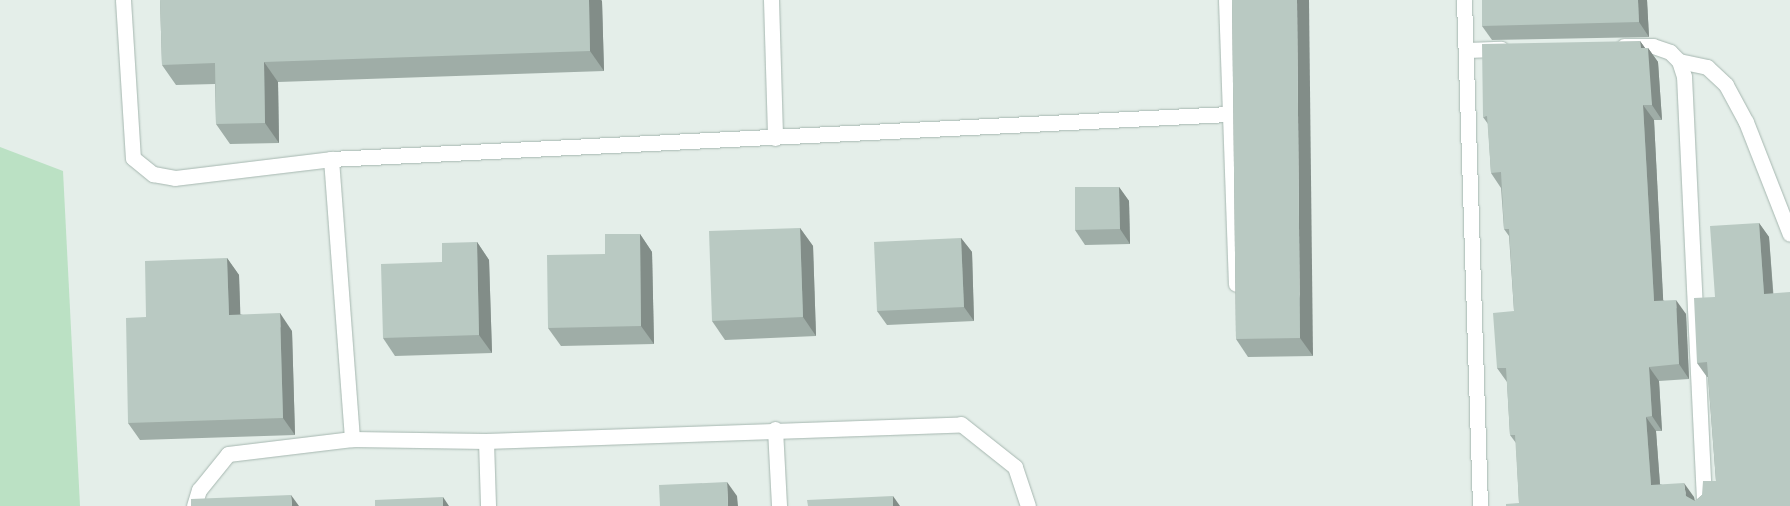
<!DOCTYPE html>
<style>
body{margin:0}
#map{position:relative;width:1790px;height:506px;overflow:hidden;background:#e4eee9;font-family:"IBM Plex Sans",sans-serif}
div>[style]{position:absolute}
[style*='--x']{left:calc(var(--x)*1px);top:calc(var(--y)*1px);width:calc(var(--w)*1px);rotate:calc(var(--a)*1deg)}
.green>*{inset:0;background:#bbe1c4}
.roads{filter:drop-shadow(0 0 1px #a6b7b0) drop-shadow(0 0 1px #a6b7b0)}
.street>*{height:15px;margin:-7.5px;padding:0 7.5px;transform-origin:7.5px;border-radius:7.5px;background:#fff}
.wall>*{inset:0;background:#9fada7}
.shaded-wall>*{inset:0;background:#828d88}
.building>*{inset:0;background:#b9c9c2}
span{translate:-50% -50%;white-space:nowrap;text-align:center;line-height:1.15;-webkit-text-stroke:4.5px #f5faf7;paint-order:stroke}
</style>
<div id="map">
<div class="green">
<i style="clip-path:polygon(0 147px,63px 171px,80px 506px,0 506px)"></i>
</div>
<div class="roads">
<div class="street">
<i style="--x:123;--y:0;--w:158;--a:86.4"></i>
<i style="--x:133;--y:158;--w:26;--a:39"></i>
<i style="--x:153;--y:174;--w:22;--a:10"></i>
<i style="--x:175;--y:178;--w:157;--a:-6.9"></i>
<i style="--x:331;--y:159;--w:898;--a:-2.87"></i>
<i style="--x:771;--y:0;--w:138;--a:88.3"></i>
<i style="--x:1226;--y:0;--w:284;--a:88"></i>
<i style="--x:1464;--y:0;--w:506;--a:88.19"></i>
<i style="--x:1624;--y:46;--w:29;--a:0"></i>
<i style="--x:1653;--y:46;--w:18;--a:19"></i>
<i style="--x:1670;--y:52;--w:13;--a:45"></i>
<i style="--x:1679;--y:61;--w:16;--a:72"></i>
<i style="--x:1684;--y:76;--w:430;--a:87.3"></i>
<i style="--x:1467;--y:50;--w:34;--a:-2"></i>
<i style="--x:1679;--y:61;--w:29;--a:12"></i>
<i style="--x:1707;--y:67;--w:26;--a:43"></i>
<i style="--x:1726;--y:85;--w:42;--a:61.6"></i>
<i style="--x:1746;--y:122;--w:120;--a:68.6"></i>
<i style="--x:331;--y:159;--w:281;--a:85.7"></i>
<i style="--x:775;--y:429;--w:77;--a:87"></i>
<i style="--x:486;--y:441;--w:65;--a:88.2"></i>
<i style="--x:194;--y:506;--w:17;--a:-73"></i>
<i style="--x:199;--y:490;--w:46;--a:-51.1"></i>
<i style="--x:228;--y:454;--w:125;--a:-6.9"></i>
<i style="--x:352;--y:439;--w:134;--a:0.9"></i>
<i style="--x:486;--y:441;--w:475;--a:-2"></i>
<i style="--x:961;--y:424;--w:69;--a:38.5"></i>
<i style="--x:1015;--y:467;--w:41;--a:71.6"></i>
</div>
</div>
<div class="wall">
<i style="clip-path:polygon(160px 0,601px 0,602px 1px,604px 71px,278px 82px,279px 143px,230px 144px,216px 124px,215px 84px,176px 85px,162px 65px)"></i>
<i style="clip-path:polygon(1232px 0,1313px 356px,1248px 357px,1236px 339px)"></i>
<i style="clip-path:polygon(1482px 0,1647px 0,1649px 37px,1492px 40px,1482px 26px)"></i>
<i style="clip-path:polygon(1640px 41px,1645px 48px,1648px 48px,1658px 62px,1662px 120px,1654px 120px,1663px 300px,1686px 314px,1689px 379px,1659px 381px,1662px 431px,1656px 431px,1660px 484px,1694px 497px,1695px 501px,1702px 495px,1716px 481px,1708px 377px,1707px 377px,1697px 363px,1715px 297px,1759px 223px,1769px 237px,1790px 506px,1519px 503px,1516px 443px,1510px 435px,1507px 382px,1497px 368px,1514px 311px,1509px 236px,1504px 229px,1501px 188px,1491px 173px,1488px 124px,1483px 117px)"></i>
<i style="clip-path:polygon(1119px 187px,1129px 201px,1130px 244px,1085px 245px,1075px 230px)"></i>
<i style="clip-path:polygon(800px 228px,813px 246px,816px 336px,725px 340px,712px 321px)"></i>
<i style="clip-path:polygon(640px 234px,652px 252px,654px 344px,561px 346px,548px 328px,605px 254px)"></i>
<i style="clip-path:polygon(961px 238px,972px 252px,974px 321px,887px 325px,877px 311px)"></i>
<i style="clip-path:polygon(477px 242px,489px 260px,492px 353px,395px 356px,383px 338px,442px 262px)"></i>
<i style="clip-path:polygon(227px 258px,239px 275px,240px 314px,292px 331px,295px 435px,140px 440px,128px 423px,146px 317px)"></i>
</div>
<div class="shaded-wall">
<i style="clip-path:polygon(589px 0,601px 0,602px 1px,604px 71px,590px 51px)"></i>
<i style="clip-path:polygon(1297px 0,1309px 0,1313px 356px,1300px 338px)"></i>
<i style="clip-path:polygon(1638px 0,1647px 0,1649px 37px,1639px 22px)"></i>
<i style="clip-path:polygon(1640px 41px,1648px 52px,1648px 48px,1658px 62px,1662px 120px,1652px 105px,1641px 48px)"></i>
<i style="clip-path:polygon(264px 62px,278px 82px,279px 143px,265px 123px)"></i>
<i style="clip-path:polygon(1643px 105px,1654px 120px,1664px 316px,1654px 301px)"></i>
<i style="clip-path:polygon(1119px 187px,1129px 201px,1130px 244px,1120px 229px)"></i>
<i style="clip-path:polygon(1759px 223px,1769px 237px,1774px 308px,1764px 294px)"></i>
<i style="clip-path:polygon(800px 228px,813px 246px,816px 336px,803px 317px)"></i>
<i style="clip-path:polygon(640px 234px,652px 252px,654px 344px,641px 326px)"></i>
<i style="clip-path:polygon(961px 238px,972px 252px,974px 321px,964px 307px)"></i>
<i style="clip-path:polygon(477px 242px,489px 260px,492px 353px,479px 335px)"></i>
<i style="clip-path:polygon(227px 258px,239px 275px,241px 332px,229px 315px)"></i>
<i style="clip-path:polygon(1676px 300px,1686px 314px,1689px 379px,1679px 364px)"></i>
<i style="clip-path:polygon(280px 313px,292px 331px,295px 435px,283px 418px)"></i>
<i style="clip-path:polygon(1649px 367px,1659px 381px,1662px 431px,1652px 416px)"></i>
<i style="clip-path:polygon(1646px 417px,1656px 431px,1661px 499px,1651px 485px)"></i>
<i style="clip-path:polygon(727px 482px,737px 496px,738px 506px,728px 506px)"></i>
<i style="clip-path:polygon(1684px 483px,1694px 497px,1695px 506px,1686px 496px)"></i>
<i style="clip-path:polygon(291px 495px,299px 506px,292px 506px)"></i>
<i style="clip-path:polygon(893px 496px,900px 506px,893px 506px)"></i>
<i style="clip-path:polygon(443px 497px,449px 506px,443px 506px)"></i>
</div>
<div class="building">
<i style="clip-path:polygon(160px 0,589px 0,590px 51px,264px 62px,265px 123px,216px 124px,215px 63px,162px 65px)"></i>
<i style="clip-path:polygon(1232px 0,1297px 0,1300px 338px,1236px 339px)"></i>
<i style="clip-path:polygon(1482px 0,1638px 0,1639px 22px,1482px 26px)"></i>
<i style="clip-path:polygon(1640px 41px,1641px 48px,1648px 48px,1652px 105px,1643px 105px,1654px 301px,1676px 300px,1679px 364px,1649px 367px,1652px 416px,1646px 417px,1651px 485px,1684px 483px,1686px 496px,1695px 501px,1702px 495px,1703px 481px,1716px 481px,1707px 362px,1697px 363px,1694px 298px,1715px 297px,1710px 226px,1759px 223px,1764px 294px,1790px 292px,1790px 506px,1506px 506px,1506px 504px,1519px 503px,1515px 435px,1510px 435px,1506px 368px,1497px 368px,1493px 313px,1514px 311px,1509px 229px,1504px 229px,1501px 172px,1491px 173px,1487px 116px,1483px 117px,1482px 44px)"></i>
<i style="clip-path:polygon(1075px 187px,1119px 187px,1120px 229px,1075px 230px)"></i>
<i style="clip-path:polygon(800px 228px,803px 317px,712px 321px,709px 231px)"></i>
<i style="clip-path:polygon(605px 234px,640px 234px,641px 326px,548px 328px,547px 255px,605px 254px)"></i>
<i style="clip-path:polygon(961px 238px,964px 307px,877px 311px,874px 242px)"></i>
<i style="clip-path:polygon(477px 242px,479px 335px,383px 338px,381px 264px,442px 262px,442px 243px)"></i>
<i style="clip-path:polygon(227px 258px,229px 315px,280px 313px,283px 418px,128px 423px,126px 318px,146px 317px,145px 261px)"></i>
<i style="clip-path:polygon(727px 482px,728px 506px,660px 506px,659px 485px)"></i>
<i style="clip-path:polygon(291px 495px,292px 506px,191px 506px,191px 499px)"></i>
<i style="clip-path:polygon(893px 496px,893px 506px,808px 506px,807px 500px)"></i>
<i style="clip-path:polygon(443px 497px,443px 506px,375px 506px,375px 500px)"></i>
</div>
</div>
